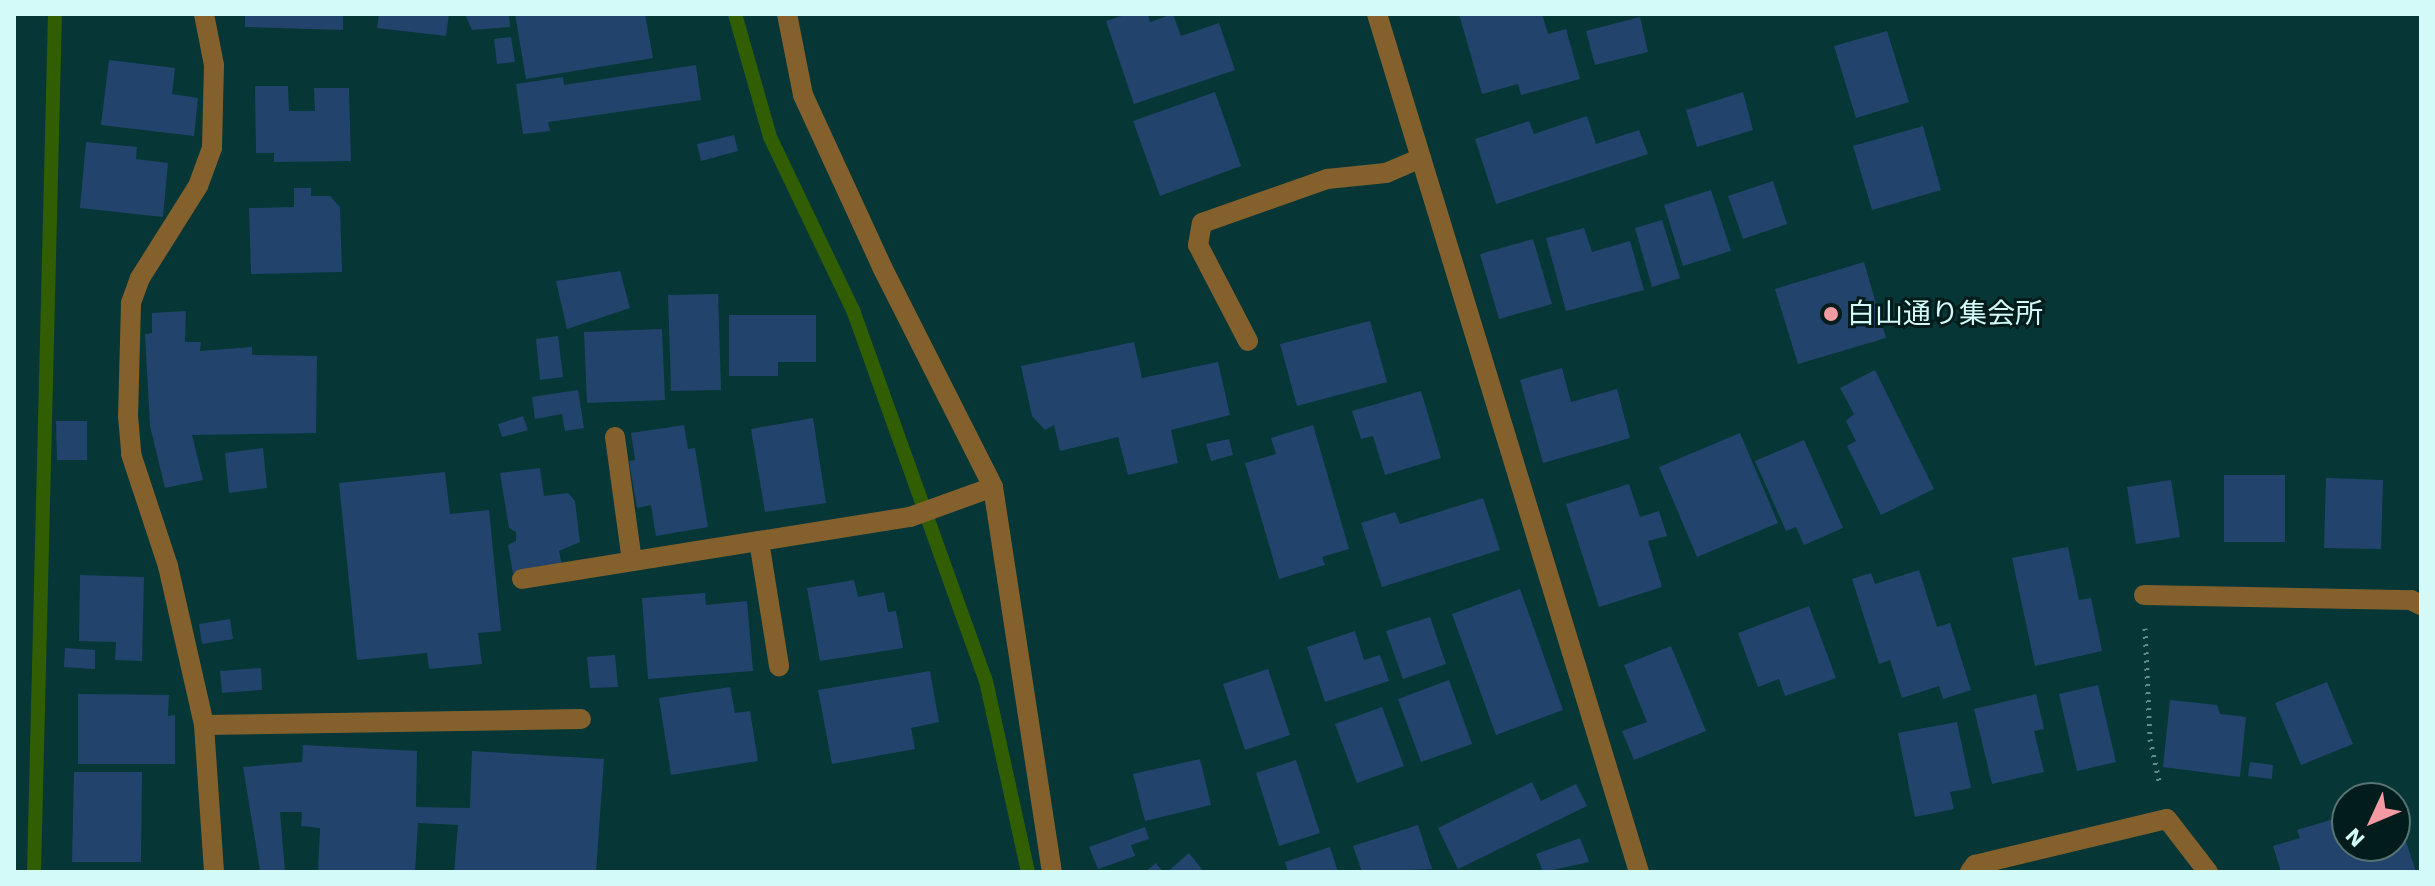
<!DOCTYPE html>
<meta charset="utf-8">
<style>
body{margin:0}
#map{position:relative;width:2435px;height:886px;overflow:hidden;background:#063635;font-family:"Work Sans","Noto Sans JP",sans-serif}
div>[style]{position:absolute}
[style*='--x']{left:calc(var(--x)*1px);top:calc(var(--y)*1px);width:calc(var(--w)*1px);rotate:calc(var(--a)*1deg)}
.stream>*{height:14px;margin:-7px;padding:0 7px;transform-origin:7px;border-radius:7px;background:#325e03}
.building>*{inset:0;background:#22446c}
.path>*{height:5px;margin-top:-2.5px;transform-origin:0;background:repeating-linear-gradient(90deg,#618d8c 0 2px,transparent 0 8px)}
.lane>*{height:20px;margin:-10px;padding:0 10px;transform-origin:10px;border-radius:10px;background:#84602d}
.street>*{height:20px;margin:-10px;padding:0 10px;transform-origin:10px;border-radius:10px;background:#84602d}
.dots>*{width:22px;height:22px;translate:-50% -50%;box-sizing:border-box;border:4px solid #021b1b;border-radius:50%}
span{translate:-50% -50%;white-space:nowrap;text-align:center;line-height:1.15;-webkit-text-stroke:6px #021b1b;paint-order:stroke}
.poi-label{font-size:28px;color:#d3faf8}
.left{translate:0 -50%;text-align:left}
.frame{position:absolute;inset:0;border:16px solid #d3faf8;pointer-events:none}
.north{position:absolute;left:2331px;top:782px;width:80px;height:80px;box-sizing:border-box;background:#021b1b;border:2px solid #567473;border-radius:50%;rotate:226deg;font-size:22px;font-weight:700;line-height:32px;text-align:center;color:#d3faf8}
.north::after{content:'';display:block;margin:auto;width:28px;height:36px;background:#f49aa3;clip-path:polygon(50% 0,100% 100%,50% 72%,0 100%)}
</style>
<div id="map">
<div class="stream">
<i style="--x:735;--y:14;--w:128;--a:74.1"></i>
<i style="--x:770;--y:137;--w:192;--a:64.4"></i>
<i style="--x:853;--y:310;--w:394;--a:70.3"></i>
<i style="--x:986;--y:681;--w:196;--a:77.6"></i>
<i style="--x:34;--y:872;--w:858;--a:-88.6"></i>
</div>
<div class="building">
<i style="clip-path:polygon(245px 14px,343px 14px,343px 30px,245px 27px)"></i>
<i style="clip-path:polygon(379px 14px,449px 14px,446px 36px,377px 28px)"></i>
<i style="clip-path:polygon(465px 14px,509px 14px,510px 27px,472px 30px)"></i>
<i style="clip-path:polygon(515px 14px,645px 14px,653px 58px,526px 79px)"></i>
<i style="clip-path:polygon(1128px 14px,1148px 14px,1150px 22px,1173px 14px,1181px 36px,1219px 23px,1235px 70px,1134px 104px,1106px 21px)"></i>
<i style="clip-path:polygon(1459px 14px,1542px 14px,1548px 34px,1566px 29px,1580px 79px,1521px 95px,1518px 84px,1482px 94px)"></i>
<i style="clip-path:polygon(1640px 17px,1648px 52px,1595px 65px,1586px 31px)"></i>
<i style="clip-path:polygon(1887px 31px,1909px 102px,1856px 118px,1834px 46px)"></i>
<i style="clip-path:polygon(511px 37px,515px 62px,497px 64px,494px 39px)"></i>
<i style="clip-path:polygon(109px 60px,175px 68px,172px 94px,198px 98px,194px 136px,101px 125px)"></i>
<i style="clip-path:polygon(696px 65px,701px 100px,548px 122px,550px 131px,523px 134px,516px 84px,563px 77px,564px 85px)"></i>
<i style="clip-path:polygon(255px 86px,288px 86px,289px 111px,315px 111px,314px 88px,349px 88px,351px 161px,274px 162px,274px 153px,256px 153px)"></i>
<i style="clip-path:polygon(1215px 92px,1241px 166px,1160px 196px,1133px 121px)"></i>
<i style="clip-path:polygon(1743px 92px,1753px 130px,1697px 147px,1686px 110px)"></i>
<i style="clip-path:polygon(1587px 116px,1596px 144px,1639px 130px,1648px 154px,1496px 204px,1475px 139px,1529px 121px,1534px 134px)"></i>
<i style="clip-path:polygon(1923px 126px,1941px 190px,1872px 210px,1853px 146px)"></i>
<i style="clip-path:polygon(734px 135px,738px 151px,701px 161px,697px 144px)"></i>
<i style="clip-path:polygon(86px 142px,137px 147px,136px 159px,168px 163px,163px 217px,80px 208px)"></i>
<i style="clip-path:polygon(1773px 181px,1787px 224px,1743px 239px,1728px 196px)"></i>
<i style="clip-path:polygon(294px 188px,311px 188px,311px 196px,330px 196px,340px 207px,342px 272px,251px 274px,249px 208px,294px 207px)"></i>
<i style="clip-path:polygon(1711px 190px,1731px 251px,1683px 266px,1664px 205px)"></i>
<i style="clip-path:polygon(1662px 220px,1680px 278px,1652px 287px,1635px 228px)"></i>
<i style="clip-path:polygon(1584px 228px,1592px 252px,1630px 241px,1644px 290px,1566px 311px,1546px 238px)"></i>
<i style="clip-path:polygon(1533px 239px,1552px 304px,1499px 319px,1480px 254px)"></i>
<i style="clip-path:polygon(1864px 262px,1886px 338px,1798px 364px,1775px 289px)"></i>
<i style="clip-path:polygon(620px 271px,630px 308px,567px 329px,556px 281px)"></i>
<i style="clip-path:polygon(718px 294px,721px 390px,671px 391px,668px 295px)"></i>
<i style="clip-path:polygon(186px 311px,185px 342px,201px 342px,200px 351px,252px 347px,252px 355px,317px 356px,316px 433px,192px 435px,203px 480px,165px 488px,150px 426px,145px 334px,152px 333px,152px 313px)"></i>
<i style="clip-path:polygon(729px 315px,816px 315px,816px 362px,778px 362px,778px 376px,729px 376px)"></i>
<i style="clip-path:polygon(1370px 321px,1387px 382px,1297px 406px,1280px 344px)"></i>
<i style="clip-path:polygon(662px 329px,665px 400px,587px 403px,584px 332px)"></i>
<i style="clip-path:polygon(558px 336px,563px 377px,540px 380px,536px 339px)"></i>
<i style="clip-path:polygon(1134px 342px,1142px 378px,1218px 362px,1230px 415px,1171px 430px,1178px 463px,1128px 475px,1118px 437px,1060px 451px,1054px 425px,1045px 430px,1032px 416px,1021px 366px)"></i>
<i style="clip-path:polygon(1562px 368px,1571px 402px,1617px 389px,1630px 438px,1543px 463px,1520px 380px)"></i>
<i style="clip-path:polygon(1875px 370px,1934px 489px,1881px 515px,1847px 446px,1856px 441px,1846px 421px,1854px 414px,1840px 388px)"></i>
<i style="clip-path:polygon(578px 390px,584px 428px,565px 431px,562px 414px,535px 419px,532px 397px)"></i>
<i style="clip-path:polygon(1421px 391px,1441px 458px,1385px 475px,1373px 436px,1361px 439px,1352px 411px)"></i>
<i style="clip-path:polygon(523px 416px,528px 430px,502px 437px,498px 424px)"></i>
<i style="clip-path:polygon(813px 418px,826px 503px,765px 512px,751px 429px)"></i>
<i style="clip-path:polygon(56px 421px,87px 421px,87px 460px,57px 460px)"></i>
<i style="clip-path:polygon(684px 425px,688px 449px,695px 448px,708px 527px,656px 536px,651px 505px,637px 508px,629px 461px,635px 460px,631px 433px)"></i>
<i style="clip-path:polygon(1313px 425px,1349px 549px,1322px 557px,1325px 565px,1279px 579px,1245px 463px,1276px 454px,1271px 438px)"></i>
<i style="clip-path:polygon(1740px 433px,1778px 523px,1697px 557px,1659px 467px)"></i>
<i style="clip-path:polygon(1229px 439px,1233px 455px,1211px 461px,1206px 444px)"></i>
<i style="clip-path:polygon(1804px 440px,1843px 528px,1804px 545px,1796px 527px,1786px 531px,1755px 461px)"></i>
<i style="clip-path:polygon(263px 448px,267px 488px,229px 493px,225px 453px)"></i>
<i style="clip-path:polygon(540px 468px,544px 496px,568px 493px,575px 501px,580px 542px,559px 551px,562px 565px,513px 573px,508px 545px,516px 541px,516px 532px,509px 528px,500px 473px)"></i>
<i style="clip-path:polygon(445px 472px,450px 514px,489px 510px,501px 631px,478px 633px,482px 664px,429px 669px,427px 653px,357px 660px,339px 483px)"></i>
<i style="clip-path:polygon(2224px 475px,2285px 475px,2285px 542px,2224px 542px)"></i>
<i style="clip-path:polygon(2326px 478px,2383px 480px,2381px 549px,2324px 548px)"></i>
<i style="clip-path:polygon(2171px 480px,2180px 537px,2136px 544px,2127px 487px)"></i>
<i style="clip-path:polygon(1629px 484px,1640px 517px,1659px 511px,1667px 536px,1648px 541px,1662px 587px,1599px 607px,1566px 504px)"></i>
<i style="clip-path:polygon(1483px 498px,1500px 550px,1382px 587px,1361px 523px,1395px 512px,1400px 524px)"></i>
<i style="clip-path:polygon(2068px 547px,2079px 600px,2091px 598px,2102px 651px,2035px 666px,2012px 558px)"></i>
<i style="clip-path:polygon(1919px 570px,1937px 627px,1950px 623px,1971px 690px,1943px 699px,1939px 686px,1902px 698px,1890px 660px,1879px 664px,1852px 579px,1871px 573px,1875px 584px)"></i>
<i style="clip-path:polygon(80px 575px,144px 577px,142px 661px,115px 660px,116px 642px,79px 641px)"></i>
<i style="clip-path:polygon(854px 580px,858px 597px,884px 592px,888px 612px,896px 611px,903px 648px,820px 661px,807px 588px)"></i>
<i style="clip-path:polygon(1520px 589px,1563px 710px,1496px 735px,1452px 614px)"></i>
<i style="clip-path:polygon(705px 593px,706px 605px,747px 601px,753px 671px,648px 679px,642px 598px)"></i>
<i style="clip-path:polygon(1809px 606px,1836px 678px,1785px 696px,1779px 679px,1758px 687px,1738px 633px)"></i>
<i style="clip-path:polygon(1430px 617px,1446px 664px,1403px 679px,1386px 631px)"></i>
<i style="clip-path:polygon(230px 619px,233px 639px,202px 644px,199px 624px)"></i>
<i style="clip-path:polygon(1355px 631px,1364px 660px,1380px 655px,1389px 681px,1325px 702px,1307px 647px)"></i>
<i style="clip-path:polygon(1671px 646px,1706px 731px,1634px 760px,1622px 731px,1647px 722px,1624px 665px)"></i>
<i style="clip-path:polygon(65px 648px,95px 650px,95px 669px,64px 667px)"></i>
<i style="clip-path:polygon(615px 655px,618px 687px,590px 688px,587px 657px)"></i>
<i style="clip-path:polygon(261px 668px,262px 690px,222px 693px,220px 671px)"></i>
<i style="clip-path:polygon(1268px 669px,1290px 735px,1245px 750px,1223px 684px)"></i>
<i style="clip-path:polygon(930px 671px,939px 722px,911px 728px,915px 749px,832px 764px,818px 690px)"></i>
<i style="clip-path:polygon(1449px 680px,1472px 744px,1421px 762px,1398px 699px)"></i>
<i style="clip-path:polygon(2327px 682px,2353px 744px,2301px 765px,2275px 703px)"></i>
<i style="clip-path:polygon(2098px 685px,2116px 762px,2077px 771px,2059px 694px)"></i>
<i style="clip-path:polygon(730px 687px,735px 713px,750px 711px,758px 761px,671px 775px,659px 698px)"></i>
<i style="clip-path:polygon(78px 694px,169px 695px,168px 716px,175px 715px,175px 764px,78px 764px)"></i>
<i style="clip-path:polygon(2036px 694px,2044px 729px,2034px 731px,2044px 772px,1992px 784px,1974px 709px)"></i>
<i style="clip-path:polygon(2170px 700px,2217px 705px,2220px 714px,2246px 717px,2240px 777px,2163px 767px)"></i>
<i style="clip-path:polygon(1382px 707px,1404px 766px,1357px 783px,1335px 724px)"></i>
<i style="clip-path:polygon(1957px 722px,1971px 788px,1950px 792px,1954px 809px,1915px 817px,1898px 733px)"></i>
<i style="clip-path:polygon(303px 745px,417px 751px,416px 807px,470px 808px,472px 751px,604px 759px,596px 872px,454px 872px,458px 825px,418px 823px,415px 872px,318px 872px,320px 828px,301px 826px,302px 812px,280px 812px,285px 872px,260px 870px,243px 767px,302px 762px)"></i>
<i style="clip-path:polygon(1200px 759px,1211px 805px,1145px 821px,1133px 774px)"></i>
<i style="clip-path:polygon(1296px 760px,1320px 833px,1279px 846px,1256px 773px)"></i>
<i style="clip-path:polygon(2250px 762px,2273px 765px,2272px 779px,2248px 776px)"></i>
<i style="clip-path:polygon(74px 772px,142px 772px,141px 862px,72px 862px)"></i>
<i style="clip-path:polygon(1532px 782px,1541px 801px,1576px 784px,1587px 806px,1458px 869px,1438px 828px)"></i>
<i style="clip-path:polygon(2347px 815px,2347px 846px,2395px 846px,2395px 837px,2404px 835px,2416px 872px,2281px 872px,2273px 846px,2300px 838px,2297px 830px)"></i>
<i style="clip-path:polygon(1418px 825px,1432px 869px,1362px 872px,1353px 846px)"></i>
<i style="clip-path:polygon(1145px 827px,1149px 839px,1131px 845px,1135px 856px,1098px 869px,1089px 847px)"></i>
<i style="clip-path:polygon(1580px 838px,1589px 862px,1543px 872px,1536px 854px)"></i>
<i style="clip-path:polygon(1330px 847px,1338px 872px,1288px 872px,1285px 862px)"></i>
<i style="clip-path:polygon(1189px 853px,1204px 872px,1167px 872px)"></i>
<i style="clip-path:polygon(1156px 863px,1163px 872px,1145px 872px)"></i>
</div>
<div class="path">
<i style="--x:2145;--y:628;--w:111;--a:87.4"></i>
<i style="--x:2150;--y:739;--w:47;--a:77.7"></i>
</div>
<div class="lane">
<i style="--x:204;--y:14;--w:52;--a:78.9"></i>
<i style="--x:214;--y:65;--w:83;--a:91.4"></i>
<i style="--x:212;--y:148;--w:40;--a:110.2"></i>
<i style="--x:198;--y:186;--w:109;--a:122.2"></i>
<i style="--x:140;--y:278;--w:27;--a:110"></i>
<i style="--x:131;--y:303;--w:113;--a:91.5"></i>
<i style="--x:128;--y:416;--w:38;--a:85"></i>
<i style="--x:131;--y:454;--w:118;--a:71.7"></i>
<i style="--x:168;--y:566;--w:163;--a:77.2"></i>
<i style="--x:204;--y:725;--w:147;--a:86.1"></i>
<i style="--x:787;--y:14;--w:83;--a:78.8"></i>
<i style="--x:803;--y:95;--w:189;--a:65.3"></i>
<i style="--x:882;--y:267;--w:246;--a:63.2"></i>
<i style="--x:993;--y:487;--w:389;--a:81.3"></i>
<i style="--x:1248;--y:341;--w:108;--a:-117.5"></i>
<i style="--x:1198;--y:245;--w:22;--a:-80"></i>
<i style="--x:1202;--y:223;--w:133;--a:-19.4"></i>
<i style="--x:1327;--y:179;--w:59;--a:-5.8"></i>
<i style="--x:1386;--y:173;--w:38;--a:-23"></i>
<i style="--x:2144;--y:595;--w:267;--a:1.1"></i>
<i style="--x:2411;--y:600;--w:11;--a:27"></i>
<i style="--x:204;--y:725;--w:377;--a:-0.9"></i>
<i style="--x:1970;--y:872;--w:9;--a:-54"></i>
<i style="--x:1975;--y:865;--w:197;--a:-13.5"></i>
<i style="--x:2167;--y:819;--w:67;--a:52.3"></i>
</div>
<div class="street">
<i style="--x:1377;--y:14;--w:897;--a:73.02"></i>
<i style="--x:615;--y:437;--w:125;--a:82.2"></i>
<i style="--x:759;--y:541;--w:127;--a:80.9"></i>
<i style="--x:522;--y:579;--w:393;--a:-9.1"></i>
<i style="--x:910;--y:517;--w:88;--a:-19.9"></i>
</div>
<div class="dots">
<i style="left:1831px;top:314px;background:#f49aa3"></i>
</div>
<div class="poi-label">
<span class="left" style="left:1847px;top:314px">白山通り集会所</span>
</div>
<div class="frame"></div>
<div class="north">N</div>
</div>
